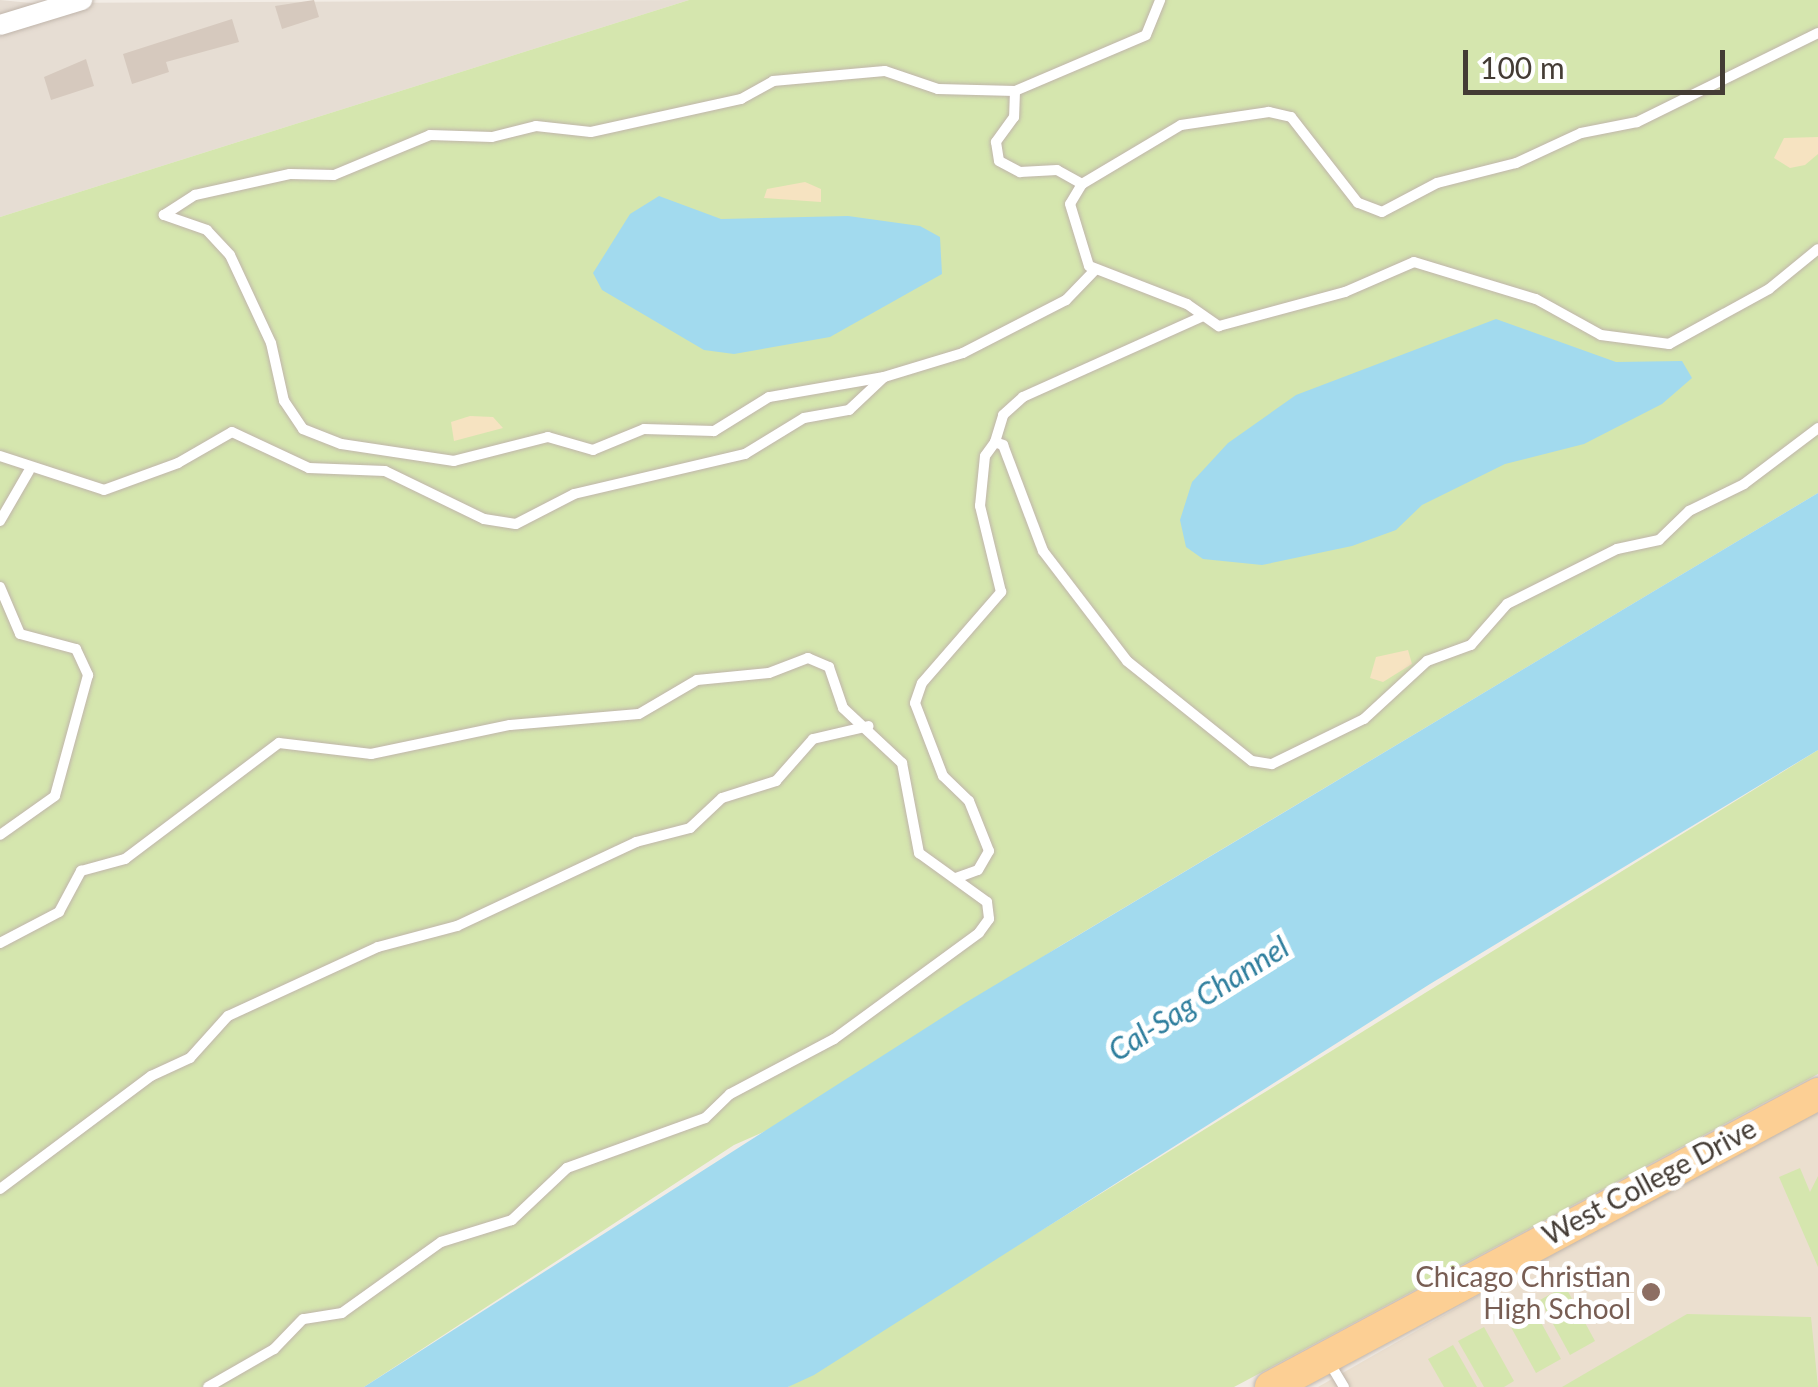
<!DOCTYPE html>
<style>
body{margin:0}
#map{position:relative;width:1818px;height:1387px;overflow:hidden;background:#f2ece5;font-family:Lato,sans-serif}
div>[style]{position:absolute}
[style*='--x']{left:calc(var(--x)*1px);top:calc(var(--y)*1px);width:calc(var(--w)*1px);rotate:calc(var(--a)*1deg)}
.residential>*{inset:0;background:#e6ddd3}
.education>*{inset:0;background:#ebdfcf}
.green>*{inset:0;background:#d5e6ae}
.sand>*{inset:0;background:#f6e3c1}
.water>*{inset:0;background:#a2daee}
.building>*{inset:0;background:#d6c9be}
.roads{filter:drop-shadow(0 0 2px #c0b5ab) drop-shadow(0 0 2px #c0b5ab)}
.service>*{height:10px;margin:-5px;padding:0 5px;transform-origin:5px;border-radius:5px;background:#fff}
.minor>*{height:20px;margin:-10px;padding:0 10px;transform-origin:10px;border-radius:10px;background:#fff}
.primary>*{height:32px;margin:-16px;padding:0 16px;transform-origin:16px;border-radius:16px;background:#fccf94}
.dots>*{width:28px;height:28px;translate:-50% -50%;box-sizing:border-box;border:5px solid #fff;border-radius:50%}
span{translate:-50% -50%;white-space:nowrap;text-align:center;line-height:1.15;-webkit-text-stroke:10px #fff;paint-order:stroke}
.street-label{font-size:28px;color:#443c35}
.education-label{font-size:28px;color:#785e54}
.right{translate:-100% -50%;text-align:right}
.water-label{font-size:30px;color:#2e7e9d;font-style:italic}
.scale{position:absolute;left:1463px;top:50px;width:262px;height:45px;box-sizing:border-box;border:5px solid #443c35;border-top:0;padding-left:12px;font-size:30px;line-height:35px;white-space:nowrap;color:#443c35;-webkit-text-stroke:8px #fff;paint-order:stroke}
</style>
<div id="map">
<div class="residential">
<i style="clip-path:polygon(0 0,31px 3px,689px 0,0 217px)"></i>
</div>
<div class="education">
<i style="clip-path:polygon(1818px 1112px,1818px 1387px,1318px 1387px,1651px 1197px)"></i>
</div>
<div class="green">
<i style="clip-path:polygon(689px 0,1818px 0,1818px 493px,1060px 946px,786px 1122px,734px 1145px,364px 1387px,0 1387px,0 217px)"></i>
<i style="clip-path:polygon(1818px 750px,1818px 1074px,1234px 1387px,788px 1387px)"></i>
<i style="clip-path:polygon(1800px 1168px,1810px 1192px,1818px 1176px,1818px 1267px,1779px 1177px)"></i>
<i style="clip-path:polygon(1565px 1286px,1595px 1341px,1570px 1355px,1540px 1300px)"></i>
<i style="clip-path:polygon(1531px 1304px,1561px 1359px,1536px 1373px,1506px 1318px)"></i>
<i style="clip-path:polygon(1687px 1314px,1811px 1317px,1818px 1387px,1562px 1387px)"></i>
<i style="clip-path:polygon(1484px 1327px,1514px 1381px,1504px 1387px,1484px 1387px,1458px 1341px)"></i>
<i style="clip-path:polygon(1453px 1345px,1477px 1387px,1444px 1387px,1428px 1359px)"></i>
</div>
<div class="sand">
<i style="clip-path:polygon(1818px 137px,1818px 154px,1805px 165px,1790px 168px,1774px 158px,1784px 138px)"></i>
<i style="clip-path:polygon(805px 182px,821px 189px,821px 202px,764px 198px,767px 189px)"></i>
<i style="clip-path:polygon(470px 416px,493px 417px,503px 428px,454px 441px,451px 422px)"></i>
<i style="clip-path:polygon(1408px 650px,1412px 664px,1383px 682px,1370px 678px,1376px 657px)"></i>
</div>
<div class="water">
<i style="clip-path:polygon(659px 196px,721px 219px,848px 216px,920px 226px,940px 237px,942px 274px,830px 337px,734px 354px,704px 350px,602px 290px,593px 273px,630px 214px)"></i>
<i style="clip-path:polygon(1496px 319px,1616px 362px,1682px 361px,1692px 378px,1662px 404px,1584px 444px,1505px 464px,1422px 505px,1396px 530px,1352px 546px,1262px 565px,1203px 559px,1186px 547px,1180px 520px,1192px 482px,1228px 443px,1296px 395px)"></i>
<i style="clip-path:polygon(1818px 493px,1818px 750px,1430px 984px,814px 1375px,788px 1387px,364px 1387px,965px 1003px)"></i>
</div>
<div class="building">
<i style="clip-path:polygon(314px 0,319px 17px,282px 29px,275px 6px)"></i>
<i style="clip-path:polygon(232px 19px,239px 42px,166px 62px,169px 72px,132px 84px,123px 54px)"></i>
<i style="clip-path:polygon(86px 59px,94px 86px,51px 100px,44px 77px)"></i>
</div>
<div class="roads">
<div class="service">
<i style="--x:1818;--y:33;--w:202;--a:153.8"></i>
<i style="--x:1637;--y:122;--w:57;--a:168.9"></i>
<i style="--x:1581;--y:133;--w:72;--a:155.2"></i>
<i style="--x:1516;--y:163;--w:81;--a:165.8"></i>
<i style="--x:1437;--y:183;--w:62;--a:152.2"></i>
<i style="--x:1382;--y:212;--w:26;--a:-159"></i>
<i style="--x:1358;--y:203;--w:109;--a:-127.9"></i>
<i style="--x:1291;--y:117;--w:23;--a:-167"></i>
<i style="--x:1269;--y:112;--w:89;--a:171.6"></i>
<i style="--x:1181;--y:125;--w:115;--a:149.2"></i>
<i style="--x:1082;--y:184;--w:23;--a:121"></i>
<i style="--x:1070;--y:204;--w:65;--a:73"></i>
<i style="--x:1089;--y:266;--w:105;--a:21.2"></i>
<i style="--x:1187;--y:304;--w:39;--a:35"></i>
<i style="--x:1219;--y:326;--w:131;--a:-15.1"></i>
<i style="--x:1345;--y:292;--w:75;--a:-23.5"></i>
<i style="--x:1414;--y:262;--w:127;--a:16.9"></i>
<i style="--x:1536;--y:299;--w:74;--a:29"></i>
<i style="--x:1601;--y:335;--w:69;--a:7.5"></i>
<i style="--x:1669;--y:344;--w:114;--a:-28.8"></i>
<i style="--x:1769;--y:289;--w:63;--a:-39.2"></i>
<i style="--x:1015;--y:91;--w:26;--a:92"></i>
<i style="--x:1014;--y:117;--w:31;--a:126"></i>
<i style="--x:996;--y:142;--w:19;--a:81"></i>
<i style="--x:999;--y:161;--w:24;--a:28"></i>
<i style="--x:1020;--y:172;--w:37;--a:-3"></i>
<i style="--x:1057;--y:170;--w:29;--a:29"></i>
<i style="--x:1095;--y:270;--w:42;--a:134"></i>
<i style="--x:1066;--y:300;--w:116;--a:152.8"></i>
<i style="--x:963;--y:353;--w:83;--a:163.1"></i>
<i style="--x:884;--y:377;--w:117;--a:170.1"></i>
<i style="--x:769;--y:397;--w:65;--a:148.3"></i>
<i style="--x:714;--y:431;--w:70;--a:-178.4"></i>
<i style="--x:644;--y:429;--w:55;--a:157.6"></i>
<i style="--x:593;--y:450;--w:47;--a:-163.9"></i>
<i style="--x:548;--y:437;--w:97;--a:165.7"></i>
<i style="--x:454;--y:461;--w:114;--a:-171.4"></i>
<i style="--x:341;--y:444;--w:41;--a:-158.5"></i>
<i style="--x:303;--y:429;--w:34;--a:-124"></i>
<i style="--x:284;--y:401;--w:59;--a:-102.6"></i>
<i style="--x:271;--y:343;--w:97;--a:-115"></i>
<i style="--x:230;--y:255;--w:34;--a:-133"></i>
<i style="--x:207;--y:230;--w:46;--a:-160.8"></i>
<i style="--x:164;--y:215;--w:37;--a:-33"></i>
<i style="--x:195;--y:195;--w:97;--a:-12.5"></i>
<i style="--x:290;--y:174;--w:44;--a:1.3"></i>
<i style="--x:334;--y:175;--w:104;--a:-22.6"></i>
<i style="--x:430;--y:135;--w:62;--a:1.8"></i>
<i style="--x:492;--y:137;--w:45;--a:-14"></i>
<i style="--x:536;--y:126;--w:55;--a:6.2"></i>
<i style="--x:591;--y:132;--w:154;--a:-12.4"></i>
<i style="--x:741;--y:99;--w:37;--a:-29"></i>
<i style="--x:773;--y:81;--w:112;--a:-5.1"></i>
<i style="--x:885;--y:71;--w:56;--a:18.8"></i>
<i style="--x:938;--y:89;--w:77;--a:1.5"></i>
<i style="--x:1015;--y:91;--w:142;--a:-23.1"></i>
<i style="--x:1146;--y:35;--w:38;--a:-68"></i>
<i style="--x:995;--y:442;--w:28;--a:-73"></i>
<i style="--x:1003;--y:415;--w:27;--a:-42"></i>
<i style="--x:1023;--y:397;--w:197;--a:-24.2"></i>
<i style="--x:0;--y:456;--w:109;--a:18.1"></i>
<i style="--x:104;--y:490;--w:79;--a:-20"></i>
<i style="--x:178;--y:463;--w:62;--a:-29.9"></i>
<i style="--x:232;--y:432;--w:85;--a:25.1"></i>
<i style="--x:309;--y:468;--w:76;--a:2.3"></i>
<i style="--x:385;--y:471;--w:110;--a:25.9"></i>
<i style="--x:484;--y:519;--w:32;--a:9"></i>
<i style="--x:516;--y:524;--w:65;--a:-27.3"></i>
<i style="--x:574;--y:494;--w:176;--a:-13.2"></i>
<i style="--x:745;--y:454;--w:69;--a:-31.4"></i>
<i style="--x:804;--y:418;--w:46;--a:-10.1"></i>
<i style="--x:849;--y:410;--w:47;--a:-43.3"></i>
<i style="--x:0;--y:521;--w:58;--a:-59.9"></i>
<i style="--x:0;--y:587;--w:51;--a:66.9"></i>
<i style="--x:20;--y:634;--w:58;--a:15"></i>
<i style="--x:76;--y:649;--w:29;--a:65"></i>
<i style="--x:88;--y:675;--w:125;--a:105.3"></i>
<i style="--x:55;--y:796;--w:67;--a:144.7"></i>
<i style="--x:956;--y:878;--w:23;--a:-20"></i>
<i style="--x:978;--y:870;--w:22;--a:-60"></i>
<i style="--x:989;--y:851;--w:54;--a:-111.8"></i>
<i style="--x:969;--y:801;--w:36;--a:-136"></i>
<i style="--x:943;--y:776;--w:78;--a:-111"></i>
<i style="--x:915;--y:703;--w:21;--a:-71"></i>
<i style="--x:922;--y:683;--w:121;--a:-49"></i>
<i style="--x:1001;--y:592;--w:89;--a:-103.7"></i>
<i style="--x:980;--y:506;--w:50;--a:-84.3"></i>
<i style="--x:985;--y:456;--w:17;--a:-54"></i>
<i style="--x:995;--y:442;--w:9;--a:21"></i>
<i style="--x:1003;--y:445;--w:113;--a:69.3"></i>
<i style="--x:1043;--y:551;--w:138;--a:52.6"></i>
<i style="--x:1127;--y:661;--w:160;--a:38.7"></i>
<i style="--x:1252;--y:761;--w:20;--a:9"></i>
<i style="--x:1272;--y:764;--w:102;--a:-26.1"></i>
<i style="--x:1364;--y:719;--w:86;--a:-42.6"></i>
<i style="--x:1427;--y:661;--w:47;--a:-20"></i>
<i style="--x:1471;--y:645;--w:55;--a:-48.7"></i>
<i style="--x:1507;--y:604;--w:123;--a:-26.6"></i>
<i style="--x:1617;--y:549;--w:43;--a:-12.1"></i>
<i style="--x:1659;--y:540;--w:42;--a:-44"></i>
<i style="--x:1689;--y:511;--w:61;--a:-26.1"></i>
<i style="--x:1744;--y:484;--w:93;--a:-37.1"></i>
<i style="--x:0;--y:943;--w:67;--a:-27.7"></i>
<i style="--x:59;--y:912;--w:47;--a:-61.8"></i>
<i style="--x:81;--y:871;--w:46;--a:-15.3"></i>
<i style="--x:125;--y:859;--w:193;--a:-37"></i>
<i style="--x:279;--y:743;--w:93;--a:6.8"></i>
<i style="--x:371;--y:754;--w:142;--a:-11.8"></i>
<i style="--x:510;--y:725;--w:129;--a:-4.9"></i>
<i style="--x:639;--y:714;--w:67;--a:-30.4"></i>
<i style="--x:697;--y:680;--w:72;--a:-5.6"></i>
<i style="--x:769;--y:673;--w:42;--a:-21"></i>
<i style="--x:808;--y:658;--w:23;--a:23"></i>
<i style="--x:829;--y:667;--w:43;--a:71.1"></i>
<i style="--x:843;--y:708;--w:81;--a:43"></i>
<i style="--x:902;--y:763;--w:92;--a:79.3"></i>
<i style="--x:919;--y:853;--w:84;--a:35.8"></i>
<i style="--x:987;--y:902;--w:17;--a:83"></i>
<i style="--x:989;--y:919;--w:17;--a:126"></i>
<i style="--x:979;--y:933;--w:180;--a:143.8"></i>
<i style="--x:834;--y:1039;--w:118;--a:152.1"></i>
<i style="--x:730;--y:1094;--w:35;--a:136"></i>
<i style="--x:705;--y:1118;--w:147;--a:160.1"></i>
<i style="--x:567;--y:1168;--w:76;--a:136.6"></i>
<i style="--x:512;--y:1220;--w:74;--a:162.8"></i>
<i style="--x:441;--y:1242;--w:122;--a:144.4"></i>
<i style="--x:342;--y:1313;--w:39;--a:171"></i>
<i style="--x:303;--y:1319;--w:42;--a:134"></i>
<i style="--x:274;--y:1349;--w:76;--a:150.1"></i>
<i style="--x:0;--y:1189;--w:189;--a:-36.8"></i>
<i style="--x:151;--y:1076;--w:43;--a:-24.8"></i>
<i style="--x:190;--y:1058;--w:57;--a:-47.9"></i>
<i style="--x:228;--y:1016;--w:165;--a:-24.7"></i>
<i style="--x:378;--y:947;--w:82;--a:-14.9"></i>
<i style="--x:457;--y:926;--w:198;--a:-25.1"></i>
<i style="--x:636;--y:842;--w:56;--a:-14.5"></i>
<i style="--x:690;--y:828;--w:44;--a:-43.2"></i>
<i style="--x:722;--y:798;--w:57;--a:-17.5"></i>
<i style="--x:776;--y:781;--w:56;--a:-48.6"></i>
<i style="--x:813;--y:739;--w:57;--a:-13.1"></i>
<i style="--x:1329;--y:1362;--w:29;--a:59"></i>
</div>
<div class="minor">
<i style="--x:0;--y:25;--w:86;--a:-17"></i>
</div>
<div class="primary">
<i style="--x:1271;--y:1387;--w:621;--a:-28.18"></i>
</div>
</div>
<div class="dots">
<i style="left:1651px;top:1292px;background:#8d6e63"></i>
</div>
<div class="street-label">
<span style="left:1649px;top:1181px;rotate:-28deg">West College Drive</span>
</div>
<div class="education-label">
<span class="right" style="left:1631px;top:1292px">Chicago Christian<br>High School</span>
</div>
<div class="water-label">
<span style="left:1198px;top:998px;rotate:-32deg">Cal-Sag Channel</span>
</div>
<div class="scale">100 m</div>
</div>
